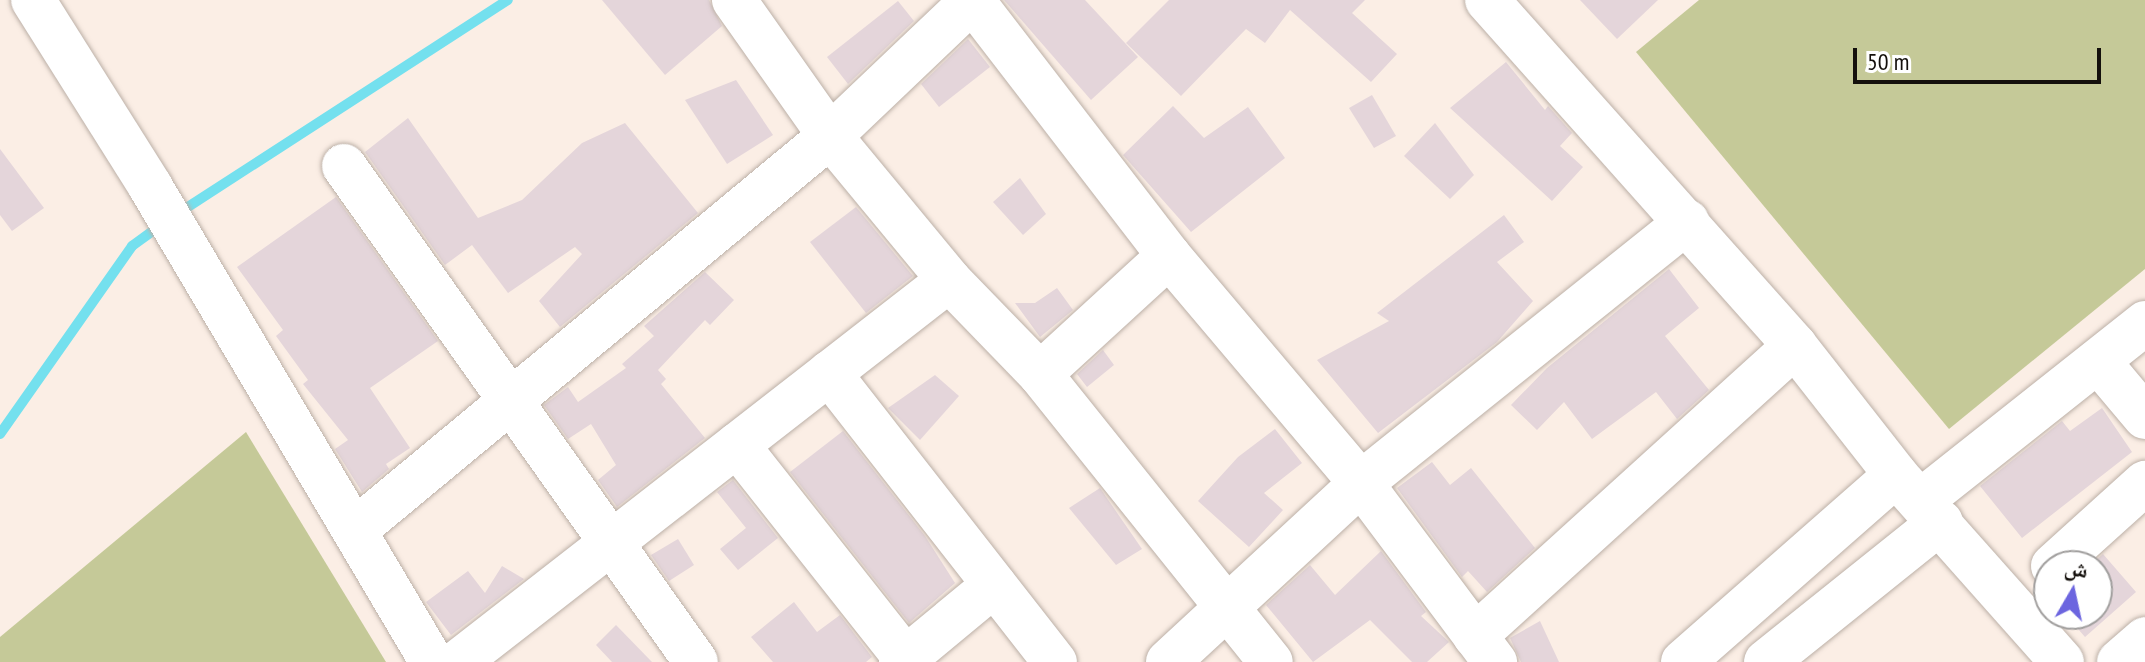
<!DOCTYPE html>
<meta charset="utf-8">
<style>
body{margin:0}
#map{position:relative;width:2145px;height:662px;overflow:hidden;background:#fbeee5;font-family:"PT Sans Narrow","Noto Naskh Arabic",sans-serif}
div>[style]{position:absolute}
[style*='--x']{left:calc(var(--x)*1px);top:calc(var(--y)*1px);width:calc(var(--w)*1px);rotate:calc(var(--a)*1deg)}
.green>*{inset:0;background:#c5c998}
.stream>*{height:10px;margin:-5px;padding:0 5px;transform-origin:5px;border-radius:5px;background:#74e0ee}
.building>*{inset:0;background:#e4d5da}
.roads{filter:drop-shadow(0 0 2px #bcb0a7) drop-shadow(0 0 2px #bcb0a7)}
.minor>*{height:44px;margin:-22px;padding:0 22px;transform-origin:22px;border-radius:22px;background:#fff}
span{translate:-50% -50%;white-space:nowrap;text-align:center;line-height:1.15;-webkit-text-stroke:6px #fff;paint-order:stroke}
.north{position:absolute;left:2033px;top:550px;width:80px;height:80px;box-sizing:border-box;background:#fff;border:2px solid #a19f9e;border-radius:50%;rotate:9deg;font-size:22px;font-weight:700;line-height:32px;text-align:center;color:#14100c}
.north::after{content:'';display:block;margin:auto;width:28px;height:36px;background:#6c65df;clip-path:polygon(50% 0,100% 100%,50% 72%,0 100%)}
.scale{position:absolute;left:1853px;top:48px;width:248px;height:36px;box-sizing:border-box;border:4px solid #14100c;border-top:0;padding-left:10px;font-size:24px;line-height:28px;white-space:nowrap;color:#14100c;-webkit-text-stroke:6px #fff;paint-order:stroke}
</style>
<div id="map">
<div class="green">
<i style="clip-path:polygon(1699px 0,2145px 0,2145px 269px,1949px 429px,1636px 52px)"></i>
<i style="clip-path:polygon(246px 432px,386px 662px,0 662px,0 637px)"></i>
</div>
<div class="stream">
<i style="--x:177;--y:214;--w:394;--a:-32.9"></i>
<i style="--x:0;--y:434;--w:230;--a:-54.9"></i>
<i style="--x:132;--y:246;--w:36;--a:-36"></i>
</div>
<div class="building">
<i style="clip-path:polygon(602px 0,709px 0,722px 26px,665px 75px)"></i>
<i style="clip-path:polygon(1004px 0,1085px 0,1138px 57px,1091px 100px)"></i>
<i style="clip-path:polygon(1169px 0,1365px 0,1352px 13px,1397px 54px,1371px 82px,1290px 10px,1265px 43px,1246px 29px,1181px 96px,1126px 43px)"></i>
<i style="clip-path:polygon(1580px 0,1658px 0,1617px 39px)"></i>
<i style="clip-path:polygon(898px 1px,914px 21px,848px 84px,827px 57px)"></i>
<i style="clip-path:polygon(968px 39px,990px 67px,939px 107px,921px 84px)"></i>
<i style="clip-path:polygon(1506px 62px,1545px 110px,1548px 106px,1572px 133px,1560px 146px,1583px 167px,1552px 201px,1450px 108px)"></i>
<i style="clip-path:polygon(736px 80px,773px 135px,727px 164px,685px 100px)"></i>
<i style="clip-path:polygon(1372px 95px,1396px 136px,1374px 148px,1349px 108px)"></i>
<i style="clip-path:polygon(1173px 106px,1204px 138px,1248px 107px,1285px 158px,1191px 232px,1123px 155px)"></i>
<i style="clip-path:polygon(408px 118px,478px 218px,522px 200px,582px 143px,625px 123px,698px 213px,560px 327px,539px 301px,582px 254px,575px 247px,508px 293px,472px 245px,445px 265px,365px 152px)"></i>
<i style="clip-path:polygon(1435px 123px,1474px 175px,1450px 199px,1404px 156px)"></i>
<i style="clip-path:polygon(0 149px,44px 208px,12px 231px,0 215px)"></i>
<i style="clip-path:polygon(1020px 178px,1046px 214px,1023px 235px,993px 202px)"></i>
<i style="clip-path:polygon(336px 197px,438px 341px,370px 388px,410px 448px,386px 464px,389px 469px,362px 492px,335px 449px,348px 440px,303px 384px,308px 380px,276px 336px,283px 330px,237px 267px)"></i>
<i style="clip-path:polygon(856px 207px,913px 276px,866px 313px,810px 242px)"></i>
<i style="clip-path:polygon(1504px 215px,1524px 242px,1497px 262px,1533px 301px,1497px 342px,1378px 433px,1317px 360px,1389px 321px,1377px 313px)"></i>
<i style="clip-path:polygon(1669px 269px,1699px 308px,1665px 336px,1709px 390px,1677px 419px,1656px 392px,1592px 439px,1564px 402px,1537px 430px,1511px 405px,1547px 368px)"></i>
<i style="clip-path:polygon(705px 272px,734px 300px,710px 325px,705px 320px,658px 370px,666px 379px,661px 384px,705px 438px,617px 507px,598px 480px,616px 465px,591px 424px,568px 439px,544px 405px,568px 387px,578px 402px,626px 368px,622px 364px,654px 336px,644px 326px)"></i>
<i style="clip-path:polygon(1057px 288px,1073px 310px,1040px 337px,1015px 303px,1035px 303px)"></i>
<i style="clip-path:polygon(1103px 350px,1114px 365px,1087px 387px,1077px 374px)"></i>
<i style="clip-path:polygon(935px 375px,959px 396px,920px 440px,888px 408px)"></i>
<i style="clip-path:polygon(2102px 408px,2132px 452px,2022px 538px,1980px 486px,2062px 421px,2070px 431px)"></i>
<i style="clip-path:polygon(1275px 429px,1302px 463px,1264px 493px,1283px 510px,1249px 547px,1198px 501px,1238px 457px)"></i>
<i style="clip-path:polygon(843px 431px,925px 536px,955px 583px,909px 623px,790px 472px)"></i>
<i style="clip-path:polygon(1432px 462px,1450px 485px,1471px 468px,1535px 548px,1487px 592px,1468px 571px,1462px 577px,1397px 488px)"></i>
<i style="clip-path:polygon(733px 480px,778px 538px,738px 570px,720px 549px,746px 528px,717px 492px)"></i>
<i style="clip-path:polygon(1100px 488px,1142px 549px,1116px 565px,1069px 508px)"></i>
<i style="clip-path:polygon(678px 539px,694px 565px,669px 581px,651px 555px)"></i>
<i style="clip-path:polygon(1381px 551px,1426px 612px,1421px 616px,1449px 642px,1427px 662px,1412px 662px,1370px 620px,1313px 662px,1266px 605px,1310px 565px,1335px 595px)"></i>
<i style="clip-path:polygon(2103px 554px,2136px 592px,2085px 637px,2065px 614px,2097px 614px,2097px 566px,2090px 566px)"></i>
<i style="clip-path:polygon(502px 566px,524px 579px,451px 635px,426px 602px,468px 571px,485px 593px)"></i>
<i style="clip-path:polygon(794px 602px,817px 632px,840px 615px,872px 657px,866px 662px,773px 662px,751px 637px)"></i>
<i style="clip-path:polygon(1540px 621px,1559px 662px,1521px 662px,1510px 638px)"></i>
<i style="clip-path:polygon(616px 625px,652px 662px,612px 662px,596px 645px)"></i>
</div>
<div class="roads">
<div class="minor">
<i style="--x:33;--y:0;--w:220;--a:57.8"></i>
<i style="--x:150;--y:186;--w:553;--a:59.36"></i>
<i style="--x:734;--y:0;--w:166;--a:54.8"></i>
<i style="--x:830;--y:136;--w:197;--a:-43.6"></i>
<i style="--x:972;--y:0;--w:323;--a:52.4"></i>
<i style="--x:1487;--y:0;--w:463;--a:48.3"></i>
<i style="--x:1795;--y:346;--w:164;--a:51.9"></i>
<i style="--x:1896;--y:475;--w:250;--a:48.4"></i>
<i style="--x:344;--y:166;--w:608;--a:54.64"></i>
<i style="--x:2098;--y:361;--w:73;--a:50"></i>
<i style="--x:829;--y:373;--w:367;--a:52"></i>
<i style="--x:1040;--y:374;--w:175;--a:-42.5"></i>
<i style="--x:1169;--y:256;--w:297;--a:49.8"></i>
<i style="--x:1361;--y:483;--w:224;--a:53.2"></i>
<i style="--x:737;--y:445;--w:271;--a:51.7"></i>
<i style="--x:1922;--y:500;--w:285;--a:-38.4"></i>
<i style="--x:355;--y:530;--w:617;--a:-39.67"></i>
<i style="--x:830;--y:136;--w:187;--a:50.4"></i>
<i style="--x:949;--y:280;--w:131;--a:45.9"></i>
<i style="--x:1040;--y:374;--w:369;--a:51.3"></i>
<i style="--x:2053;--y:566;--w:124;--a:-42.1"></i>
<i style="--x:1475;--y:636;--w:432;--a:-42.2"></i>
<i style="--x:458;--y:662;--w:622;--a:-37.88"></i>
<i style="--x:901;--y:662;--w:121;--a:-39.6"></i>
<i style="--x:1168;--y:662;--w:263;--a:-42.8"></i>
<i style="--x:1361;--y:483;--w:418;--a:-38.7"></i>
<i style="--x:1683;--y:662;--w:283;--a:-41.3"></i>
<i style="--x:1766;--y:662;--w:224;--a:-38.7"></i>
<i style="--x:2119;--y:662;--w:35;--a:-41"></i>
</div>
</div>
<div class="north">ش</div>
<div class="scale">50 m</div>
</div>
